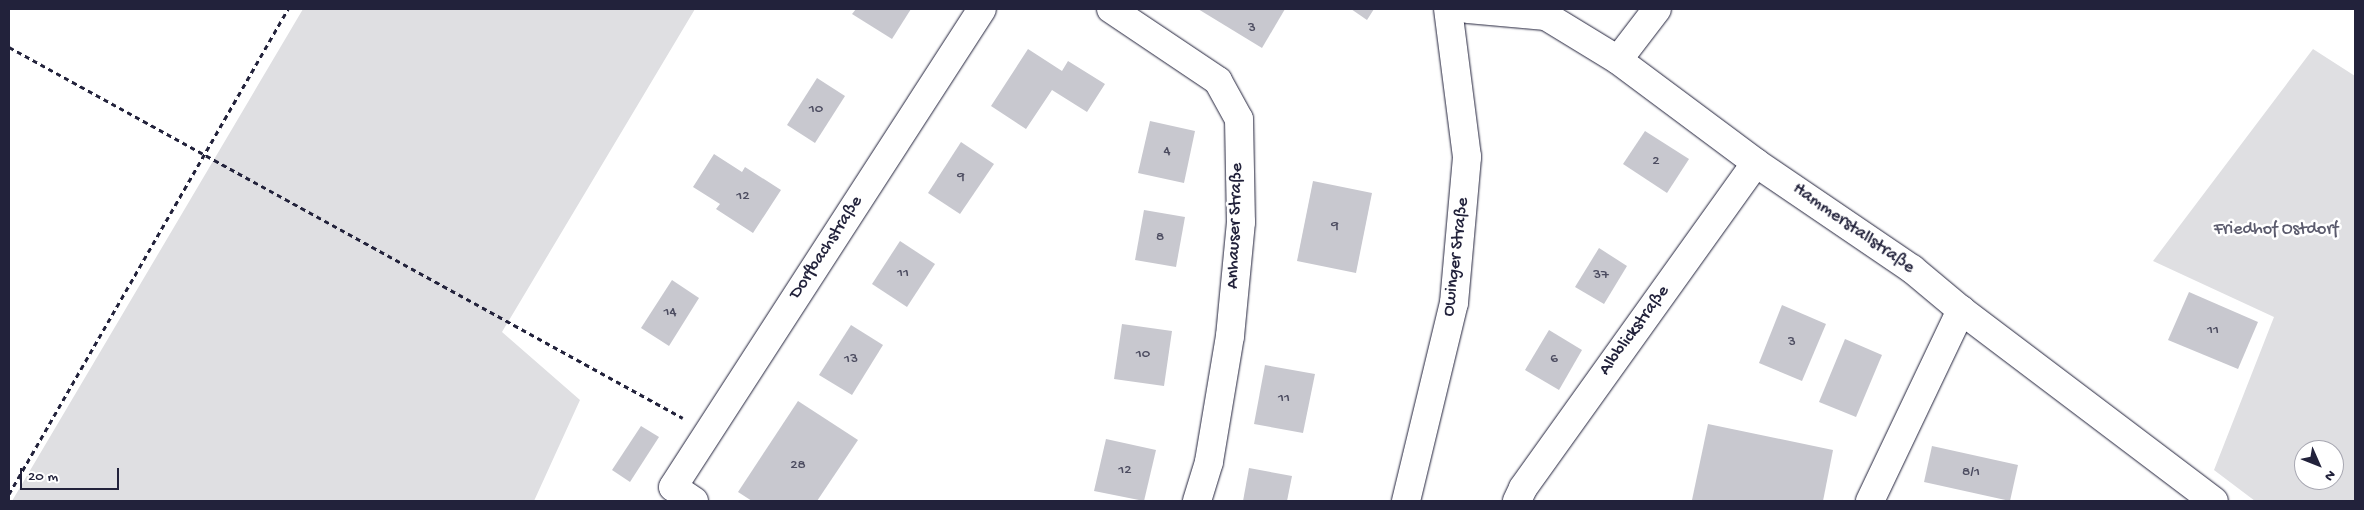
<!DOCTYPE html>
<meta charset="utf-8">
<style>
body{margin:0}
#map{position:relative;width:2364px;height:510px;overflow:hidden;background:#fff;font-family:"Gochi Hand",sans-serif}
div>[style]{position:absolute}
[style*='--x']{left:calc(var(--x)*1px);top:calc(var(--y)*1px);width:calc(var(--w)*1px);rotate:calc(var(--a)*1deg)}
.green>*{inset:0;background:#dfdfe2}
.building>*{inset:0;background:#c8c8cf}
.path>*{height:3px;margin-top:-1.5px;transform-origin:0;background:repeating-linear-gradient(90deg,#22223b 0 5px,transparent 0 9px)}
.roads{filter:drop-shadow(0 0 1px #22223b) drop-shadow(0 0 1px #22223b)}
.minor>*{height:28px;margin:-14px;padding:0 14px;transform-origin:14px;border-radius:14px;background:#fff}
.major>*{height:28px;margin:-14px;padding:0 14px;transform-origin:14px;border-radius:14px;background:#fff}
span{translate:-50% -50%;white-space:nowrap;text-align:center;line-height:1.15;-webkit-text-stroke:5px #fff;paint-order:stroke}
.number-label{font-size:15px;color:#4c4c60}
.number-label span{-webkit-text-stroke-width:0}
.street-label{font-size:18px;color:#22223b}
.park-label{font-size:18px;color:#5b5b6d}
.frame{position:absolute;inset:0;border:10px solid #22223b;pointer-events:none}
.north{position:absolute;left:2294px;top:440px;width:50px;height:50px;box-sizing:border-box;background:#fff;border:1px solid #a7a7b1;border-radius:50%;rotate:134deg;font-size:14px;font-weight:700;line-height:20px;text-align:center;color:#22223b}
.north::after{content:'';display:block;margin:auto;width:18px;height:22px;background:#22223b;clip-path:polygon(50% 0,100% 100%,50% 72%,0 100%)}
.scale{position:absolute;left:20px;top:468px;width:99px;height:22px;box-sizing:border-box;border:2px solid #22223b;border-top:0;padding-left:6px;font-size:15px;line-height:18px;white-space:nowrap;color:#22223b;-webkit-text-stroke:4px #fff;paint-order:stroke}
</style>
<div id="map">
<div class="green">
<i style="clip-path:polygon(303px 9px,695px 9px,502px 332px,580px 400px,534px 501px,12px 501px)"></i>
<i style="clip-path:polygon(evenodd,2313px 49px,2355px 76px,2355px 501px,2255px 501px,2214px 470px,2274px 317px,2153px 261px,2313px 49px,2304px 450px,2334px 450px,2334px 480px,2304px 480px,2304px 450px)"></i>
</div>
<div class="building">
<i style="clip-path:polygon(856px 9px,911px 9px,892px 39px,852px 14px)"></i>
<i style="clip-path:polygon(1198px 9px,1285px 9px,1262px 48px)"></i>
<i style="clip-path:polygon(1351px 9px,1374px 9px,1367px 20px)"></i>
<i style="clip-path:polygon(1028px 49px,1062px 71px,1068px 61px,1105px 84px,1087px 112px,1052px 90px,1026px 129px,991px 106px)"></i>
<i style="clip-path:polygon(817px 78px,845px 96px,815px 143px,787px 125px)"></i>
<i style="clip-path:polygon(1150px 121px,1195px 131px,1184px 183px,1138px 173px)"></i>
<i style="clip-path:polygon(1645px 131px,1689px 159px,1667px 193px,1623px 164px)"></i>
<i style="clip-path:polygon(961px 142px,994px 164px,960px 214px,928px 193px)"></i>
<i style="clip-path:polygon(714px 154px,742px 172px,745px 167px,781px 190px,753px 233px,716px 209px,720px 204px,693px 187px)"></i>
<i style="clip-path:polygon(1313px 181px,1372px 193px,1356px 273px,1297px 261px)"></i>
<i style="clip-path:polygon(1144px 210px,1185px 217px,1176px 267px,1135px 260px)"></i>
<i style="clip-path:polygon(900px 241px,935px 264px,907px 307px,872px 284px)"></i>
<i style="clip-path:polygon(1599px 248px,1627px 266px,1604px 304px,1575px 287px)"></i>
<i style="clip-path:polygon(672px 280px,699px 298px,669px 346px,641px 328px)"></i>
<i style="clip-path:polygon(2189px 292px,2258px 322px,2238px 369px,2168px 340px)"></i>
<i style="clip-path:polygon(1782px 305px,1826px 324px,1802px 381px,1759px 363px)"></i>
<i style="clip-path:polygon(1122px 324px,1172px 331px,1164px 386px,1114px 379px)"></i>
<i style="clip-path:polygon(851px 325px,883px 345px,852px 395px,819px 375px)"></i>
<i style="clip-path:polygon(1549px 330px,1582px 350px,1559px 390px,1525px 370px)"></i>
<i style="clip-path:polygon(1845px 339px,1882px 355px,1856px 417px,1819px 402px)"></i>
<i style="clip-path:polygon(1265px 365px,1315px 374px,1303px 433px,1254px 424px)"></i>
<i style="clip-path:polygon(798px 401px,858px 440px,817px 501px,752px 501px,738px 492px)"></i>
<i style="clip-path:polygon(1708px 424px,1833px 450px,1823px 501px,1692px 500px)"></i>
<i style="clip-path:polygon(641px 426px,659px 437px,630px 482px,612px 470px)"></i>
<i style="clip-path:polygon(1106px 439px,1156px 450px,1144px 501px,1094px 491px)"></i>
<i style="clip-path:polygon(1932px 446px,2018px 465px,2010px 501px,1924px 482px)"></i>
<i style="clip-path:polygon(1249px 468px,1292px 476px,1287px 501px,1243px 501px)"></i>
</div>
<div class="path">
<i style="--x:9;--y:47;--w:769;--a:28.83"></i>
<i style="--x:9;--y:494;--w:560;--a:-60.09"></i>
</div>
<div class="roads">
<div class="minor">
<i style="--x:1111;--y:9;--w:129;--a:33.9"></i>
<i style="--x:1218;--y:81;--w:43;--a:61.1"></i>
<i style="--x:1239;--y:119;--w:103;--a:88.9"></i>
<i style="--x:1241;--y:222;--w:115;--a:95.5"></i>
<i style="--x:1230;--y:336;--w:128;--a:99.5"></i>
<i style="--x:1209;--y:462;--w:41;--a:107.1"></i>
<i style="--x:1468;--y:9;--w:78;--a:5.1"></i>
<i style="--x:1546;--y:16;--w:84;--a:31.4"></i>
<i style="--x:1618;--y:60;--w:172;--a:36.7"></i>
<i style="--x:1756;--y:163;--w:189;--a:34.2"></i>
<i style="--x:1912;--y:269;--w:64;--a:39.9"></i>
<i style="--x:1961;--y:310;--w:317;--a:37.1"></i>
<i style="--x:1618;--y:60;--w:64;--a:-52.6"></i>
<i style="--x:694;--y:501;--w:25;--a:-146"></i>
<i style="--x:673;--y:487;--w:569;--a:-57.12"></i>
<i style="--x:1517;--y:501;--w:14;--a:-65"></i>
<i style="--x:1523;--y:488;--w:400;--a:-54.4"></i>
<i style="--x:1870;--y:501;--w:212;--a:-64.5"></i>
</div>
<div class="major">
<i style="--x:1406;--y:501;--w:204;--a:-76.4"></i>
<i style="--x:1454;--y:303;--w:147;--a:-84.9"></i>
<i style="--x:1467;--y:157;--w:149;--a:-97.3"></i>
</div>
</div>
<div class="number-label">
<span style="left:1252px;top:29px">3</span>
<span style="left:816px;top:110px">10</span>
<span style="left:1167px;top:152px">4</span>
<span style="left:1656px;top:162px">2</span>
<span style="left:961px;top:178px">9</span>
<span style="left:743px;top:197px">12</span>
<span style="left:1335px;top:227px">9</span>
<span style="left:1160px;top:238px">8</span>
<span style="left:903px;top:274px">11</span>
<span style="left:1601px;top:276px">37</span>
<span style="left:670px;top:313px">14</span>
<span style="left:2213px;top:331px">11</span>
<span style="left:1792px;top:343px">3</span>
<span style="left:1143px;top:355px">10</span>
<span style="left:851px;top:360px">13</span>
<span style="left:1554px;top:360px">6</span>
<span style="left:1284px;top:399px">11</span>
<span style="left:798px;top:466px">28</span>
<span style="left:1125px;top:471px">12</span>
<span style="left:1971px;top:473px">8/1</span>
</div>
<div class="street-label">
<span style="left:1236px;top:226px;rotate:-88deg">Anhauser Straße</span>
<span style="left:1853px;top:229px;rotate:35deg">Hammerstallstraße</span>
<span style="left:827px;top:248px;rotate:-57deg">Dorfbachstraße</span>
<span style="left:1457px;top:257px;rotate:-83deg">Owinger Straße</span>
<span style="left:1635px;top:331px;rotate:-54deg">Albblickstraße</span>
</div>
<div class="park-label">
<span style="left:2276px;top:230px">Friedhof Ostdorf</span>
</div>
<div class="frame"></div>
<div class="north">N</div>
<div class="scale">20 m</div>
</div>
